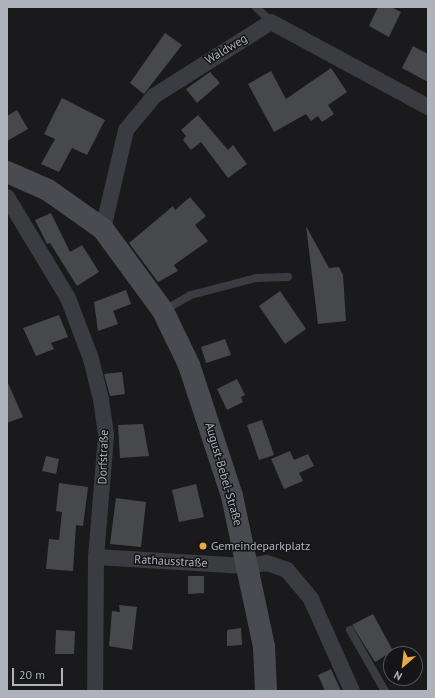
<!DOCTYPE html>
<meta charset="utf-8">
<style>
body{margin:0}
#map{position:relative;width:435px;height:698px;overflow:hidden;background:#1a1a1c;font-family:"PT Sans",sans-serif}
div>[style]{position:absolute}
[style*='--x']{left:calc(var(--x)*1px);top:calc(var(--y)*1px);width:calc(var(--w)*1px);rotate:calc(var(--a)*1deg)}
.building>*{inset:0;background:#47484c}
.service>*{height:8px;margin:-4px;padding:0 4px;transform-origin:4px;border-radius:4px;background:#3b3c41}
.minor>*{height:16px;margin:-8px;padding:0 8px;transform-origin:8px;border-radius:8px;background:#3b3c41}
.secondary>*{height:22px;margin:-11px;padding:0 11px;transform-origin:11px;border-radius:11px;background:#494b51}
.dots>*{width:11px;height:11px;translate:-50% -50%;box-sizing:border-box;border:2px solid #151517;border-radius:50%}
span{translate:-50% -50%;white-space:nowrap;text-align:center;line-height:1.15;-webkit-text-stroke:3px #151517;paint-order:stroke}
.street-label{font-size:12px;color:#adb2bb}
.poi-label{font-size:12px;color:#adb2bb}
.left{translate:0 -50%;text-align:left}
.frame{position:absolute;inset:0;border:8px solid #adb2bb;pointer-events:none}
.north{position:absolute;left:383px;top:646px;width:40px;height:40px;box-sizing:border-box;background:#151517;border:1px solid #525459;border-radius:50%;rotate:208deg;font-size:11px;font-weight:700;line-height:16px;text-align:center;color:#adb2bb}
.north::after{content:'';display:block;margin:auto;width:14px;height:18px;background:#e6aa48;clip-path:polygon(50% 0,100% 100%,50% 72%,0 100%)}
.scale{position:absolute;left:12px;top:668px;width:51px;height:18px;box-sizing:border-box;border:2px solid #adb2bb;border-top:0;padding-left:5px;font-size:12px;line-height:14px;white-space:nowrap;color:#adb2bb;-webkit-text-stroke:3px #151517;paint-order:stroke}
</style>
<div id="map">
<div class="building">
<i style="clip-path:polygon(378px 7px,391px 7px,401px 12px,389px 37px,369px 26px)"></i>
<i style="clip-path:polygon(165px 33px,182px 45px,144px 94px,130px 83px)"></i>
<i style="clip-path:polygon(413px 46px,428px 54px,428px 82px,402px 68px)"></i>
<i style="clip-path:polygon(331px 68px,347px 92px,328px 105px,334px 114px,322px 122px,318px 116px,311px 121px,306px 114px,274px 132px,248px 84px,271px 71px,286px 99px)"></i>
<i style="clip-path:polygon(210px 72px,220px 83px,197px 103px,186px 89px)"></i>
<i style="clip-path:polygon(62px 98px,105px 120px,87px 155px,72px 148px,59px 172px,41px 164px,55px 139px,44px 134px)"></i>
<i style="clip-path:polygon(17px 110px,28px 129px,7px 141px,7px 116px)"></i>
<i style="clip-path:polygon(198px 115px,228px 150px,233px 145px,247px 164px,228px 178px,201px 142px,191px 150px,183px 140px,186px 136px,181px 130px)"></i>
<i style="clip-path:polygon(190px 197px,206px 216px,195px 225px,208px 241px,174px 265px,178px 271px,158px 282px,129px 243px,173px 206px,175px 210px)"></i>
<i style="clip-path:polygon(51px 213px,70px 252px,82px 245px,99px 272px,77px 286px,50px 243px,47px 244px,35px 220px)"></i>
<i style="clip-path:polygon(306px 226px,329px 268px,339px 267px,343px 275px,346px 321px,318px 324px)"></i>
<i style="clip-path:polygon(126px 290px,131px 304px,113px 311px,118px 324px,98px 331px,94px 302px)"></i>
<i style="clip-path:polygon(280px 291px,306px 329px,285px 344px,259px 306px)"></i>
<i style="clip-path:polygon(59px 315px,68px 337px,51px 343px,54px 349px,36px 356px,23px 328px)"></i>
<i style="clip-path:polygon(225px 339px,231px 355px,206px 363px,201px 347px)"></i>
<i style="clip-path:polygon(122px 372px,125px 394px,110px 396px,104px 374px)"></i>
<i style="clip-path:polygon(237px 379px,245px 395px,241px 397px,243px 402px,227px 410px,217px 389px)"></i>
<i style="clip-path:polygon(7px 381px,23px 417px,7px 423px)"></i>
<i style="clip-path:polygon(262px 420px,274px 455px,259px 460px,247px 425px)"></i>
<i style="clip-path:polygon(143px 424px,149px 456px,120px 458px,118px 425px)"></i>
<i style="clip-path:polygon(290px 451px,294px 460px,308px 454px,314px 466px,299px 473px,303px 481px,284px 489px,271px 459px)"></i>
<i style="clip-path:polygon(46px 456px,59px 459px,56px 474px,42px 471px)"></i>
<i style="clip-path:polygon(59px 483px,88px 487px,83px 526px,76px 525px,73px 571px,46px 569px,49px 539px,59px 540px,62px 512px,56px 511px)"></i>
<i style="clip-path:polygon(196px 484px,204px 517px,179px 522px,172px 490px)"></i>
<i style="clip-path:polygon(116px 498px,146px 502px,141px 547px,110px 544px)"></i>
<i style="clip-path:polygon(188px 576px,204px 576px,204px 593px,188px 594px)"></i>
<i style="clip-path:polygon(119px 605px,137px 607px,132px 650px,109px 646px,112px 611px,120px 612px)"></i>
<i style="clip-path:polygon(373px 614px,393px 651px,375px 662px,352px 625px)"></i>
<i style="clip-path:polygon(241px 628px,242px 645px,227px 646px,227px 630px)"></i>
<i style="clip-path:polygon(56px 630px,75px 631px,74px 654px,55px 654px)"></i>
<i style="clip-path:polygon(331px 669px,341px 691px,342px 691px,325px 691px,318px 675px)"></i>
</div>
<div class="service">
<i style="--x:256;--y:7;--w:21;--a:45"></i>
<i style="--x:163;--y:311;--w:32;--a:-30"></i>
<i style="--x:191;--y:295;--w:67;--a:-14.7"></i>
<i style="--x:256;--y:278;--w:32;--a:-2"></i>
<i style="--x:350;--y:630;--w:70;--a:60.2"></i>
</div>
<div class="minor">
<i style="--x:7;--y:197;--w:118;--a:58.9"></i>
<i style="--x:68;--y:298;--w:65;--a:69.3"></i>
<i style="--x:91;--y:359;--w:41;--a:76"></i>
<i style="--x:101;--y:399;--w:37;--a:82"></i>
<i style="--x:106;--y:436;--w:121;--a:94.7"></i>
<i style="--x:96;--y:557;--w:134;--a:90.4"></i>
<i style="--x:103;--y:229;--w:102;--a:-76.9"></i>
<i style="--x:126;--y:130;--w:44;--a:-50.5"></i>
<i style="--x:154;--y:96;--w:138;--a:-32.3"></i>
<i style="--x:271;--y:22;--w:179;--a:28.4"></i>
<i style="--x:96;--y:557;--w:150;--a:3.4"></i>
<i style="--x:246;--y:566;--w:21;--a:-8"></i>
<i style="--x:267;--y:563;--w:21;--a:19"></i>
<i style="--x:287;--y:570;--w:38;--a:50"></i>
<i style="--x:311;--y:599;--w:101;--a:66"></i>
</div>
<div class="secondary">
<i style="--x:7;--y:172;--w:45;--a:23.7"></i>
<i style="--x:48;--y:190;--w:67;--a:35.3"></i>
<i style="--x:103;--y:229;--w:102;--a:53.8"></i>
<i style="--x:163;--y:311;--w:60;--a:64.3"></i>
<i style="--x:189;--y:365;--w:138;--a:71.8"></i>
<i style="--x:232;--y:496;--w:154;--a:78"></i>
<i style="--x:264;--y:647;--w:44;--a:87.4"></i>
</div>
<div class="dots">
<i style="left:203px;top:546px;background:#e6aa48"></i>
</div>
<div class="street-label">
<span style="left:226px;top:49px;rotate:-31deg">Waldweg</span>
<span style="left:103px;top:457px;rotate:-88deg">Dorfstraße</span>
<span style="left:224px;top:474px;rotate:74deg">August-Bebel-Straße</span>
<span style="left:171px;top:561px;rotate:3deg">Rathausstraße</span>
</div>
<div class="poi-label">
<span class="left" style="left:211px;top:546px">Gemeindeparkplatz</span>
</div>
<div class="frame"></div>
<div class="north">N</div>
<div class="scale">20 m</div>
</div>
